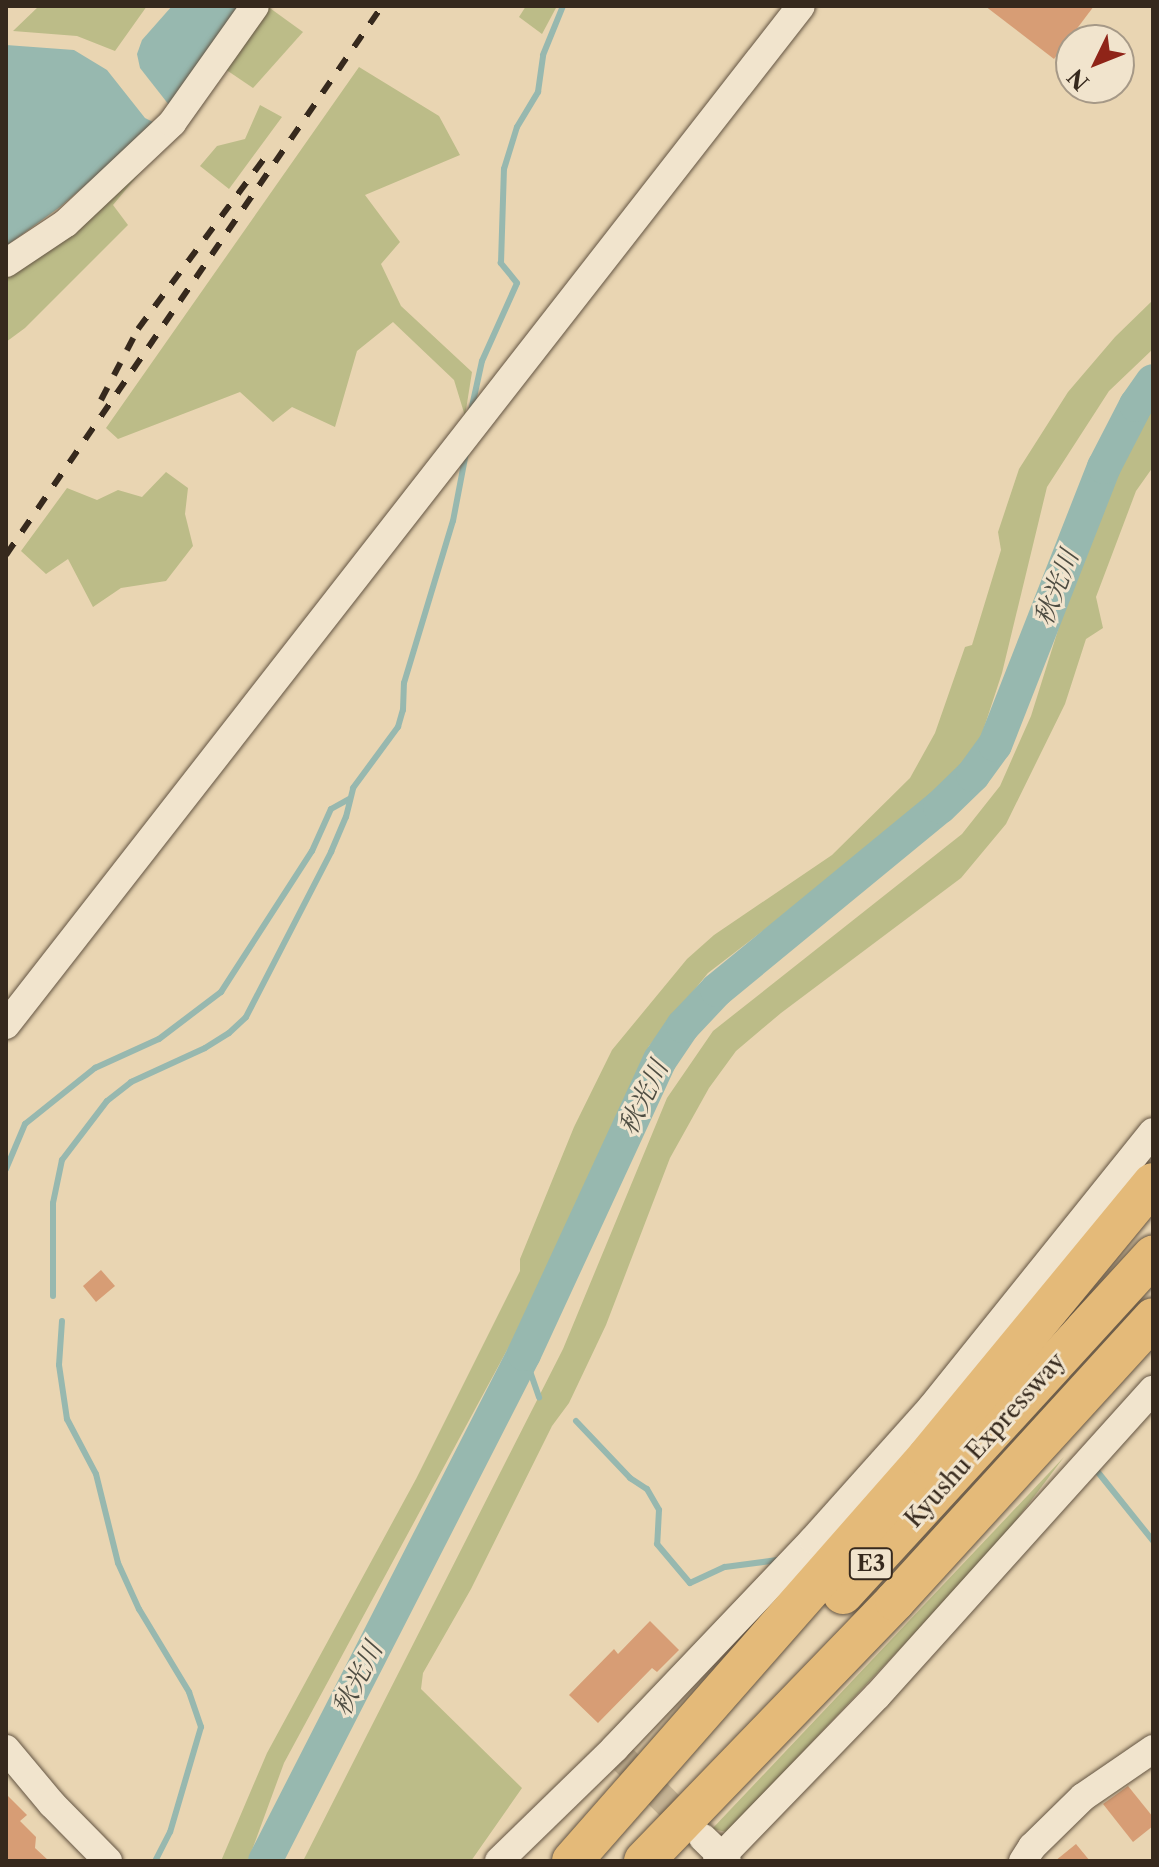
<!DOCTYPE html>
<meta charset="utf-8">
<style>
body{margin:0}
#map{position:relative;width:1159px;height:1867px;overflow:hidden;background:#e9d5b2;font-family:"Libre Caslon Text","Noto Serif JP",serif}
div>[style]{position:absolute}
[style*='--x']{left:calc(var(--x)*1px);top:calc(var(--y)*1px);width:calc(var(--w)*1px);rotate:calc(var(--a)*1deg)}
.green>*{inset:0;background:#bcbc88}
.water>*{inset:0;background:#97b8af}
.stream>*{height:6px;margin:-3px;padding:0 3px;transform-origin:3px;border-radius:3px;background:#97b8af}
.river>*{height:34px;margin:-17px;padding:0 17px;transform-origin:17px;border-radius:17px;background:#97b8af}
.building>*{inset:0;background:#d79d75}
.minor-tunnel>*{height:28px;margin-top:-14px;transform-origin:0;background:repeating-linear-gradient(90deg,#c5b394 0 28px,transparent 0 42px)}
.roads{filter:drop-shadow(0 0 2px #635442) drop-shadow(0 0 2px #635442)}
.minor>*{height:28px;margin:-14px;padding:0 14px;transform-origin:14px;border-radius:14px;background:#f1e4cd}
.highway>*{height:40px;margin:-20px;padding:0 20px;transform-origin:20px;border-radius:20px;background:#e4ba79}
.rail>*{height:6px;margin-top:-3px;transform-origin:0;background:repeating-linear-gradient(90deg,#36291d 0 14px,transparent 0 28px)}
span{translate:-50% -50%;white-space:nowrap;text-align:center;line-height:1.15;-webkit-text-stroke:6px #f1e4cd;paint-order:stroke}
.shield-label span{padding:2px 6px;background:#f1e4cd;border:2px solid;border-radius:6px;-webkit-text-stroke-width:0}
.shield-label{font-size:22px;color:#36291d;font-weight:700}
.street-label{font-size:24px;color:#36291d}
.water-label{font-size:26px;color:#4e4d42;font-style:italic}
.frame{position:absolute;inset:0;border:8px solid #36291d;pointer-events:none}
.north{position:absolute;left:1055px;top:24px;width:80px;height:80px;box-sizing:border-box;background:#f1e4cd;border:2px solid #a69987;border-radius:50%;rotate:227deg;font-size:22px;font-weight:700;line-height:32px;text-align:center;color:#36291d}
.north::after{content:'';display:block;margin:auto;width:28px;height:36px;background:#8f2418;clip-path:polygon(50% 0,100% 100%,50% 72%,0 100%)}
</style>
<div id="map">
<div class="green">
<i style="clip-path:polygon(39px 6px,147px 6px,115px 51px,77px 36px,13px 31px)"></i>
<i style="clip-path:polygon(267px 6px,303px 32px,253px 88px,222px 67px)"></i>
<i style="clip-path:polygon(526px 6px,557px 6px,542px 34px,519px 17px)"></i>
<i style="clip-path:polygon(359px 67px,439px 116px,460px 155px,365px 195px,400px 242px,381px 264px,401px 306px,472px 372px,465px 416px,454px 380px,393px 322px,357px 351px,335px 427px,292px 407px,273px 422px,240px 392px,118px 439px,106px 428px)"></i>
<i style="clip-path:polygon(260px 105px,282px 117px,229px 189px,200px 166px,217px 146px,245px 139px)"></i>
<i style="clip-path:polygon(163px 145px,113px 205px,128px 225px,25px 328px,6px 342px,6px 270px)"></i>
<i style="clip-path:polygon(1153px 300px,1153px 349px,1109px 391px,1047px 487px,1002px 673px,979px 743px,935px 799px,708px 973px,649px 1046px,513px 1339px,284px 1763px,248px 1861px,221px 1861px,267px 1753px,416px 1479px,520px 1271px,520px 1259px,574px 1127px,612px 1050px,687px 959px,714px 935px,832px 855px,910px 778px,935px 733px,965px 647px,972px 645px,1001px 550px,998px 532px,1019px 469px,1068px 392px,1115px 337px)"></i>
<i style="clip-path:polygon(1153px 400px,1153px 467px,1136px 491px,1096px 597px,1103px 628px,1086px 639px,1065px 704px,1006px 824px,961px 878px,781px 1013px,736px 1051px,709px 1088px,670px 1158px,606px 1325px,569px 1403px,552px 1426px,471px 1589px,423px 1673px,421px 1689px,522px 1788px,471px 1861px,303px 1861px,563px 1349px,667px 1098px,713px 1031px,962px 834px,1000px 786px,1031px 716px,1102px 490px)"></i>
<i style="clip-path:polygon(166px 472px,188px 488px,185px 514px,193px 546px,166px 581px,121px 588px,93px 607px,68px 559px,46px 574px,21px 551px,67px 488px,97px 500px,118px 490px,142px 497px)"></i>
<i style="clip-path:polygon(1064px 1457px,996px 1547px,727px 1832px,712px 1829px)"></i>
</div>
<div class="water">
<i style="clip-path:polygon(172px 6px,243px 6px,169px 105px,140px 68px,137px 54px,142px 40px)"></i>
<i style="clip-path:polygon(6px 45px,74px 50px,107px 70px,145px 118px,153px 122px,146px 133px,60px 207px,6px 246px)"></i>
</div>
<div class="stream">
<i style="--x:471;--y:411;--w:51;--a:-77.6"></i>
<i style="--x:482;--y:361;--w:85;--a:-65.8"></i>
<i style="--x:517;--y:283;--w:26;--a:-129"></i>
<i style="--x:501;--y:263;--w:94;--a:-88.2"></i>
<i style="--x:504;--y:169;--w:44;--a:-72.8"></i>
<i style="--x:517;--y:127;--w:41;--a:-59"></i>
<i style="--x:538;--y:92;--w:37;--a:-82"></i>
<i style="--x:543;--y:55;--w:53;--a:-67.8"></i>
<i style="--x:6;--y:1169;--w:49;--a:-67.1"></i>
<i style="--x:25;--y:1124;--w:90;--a:-38.7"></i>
<i style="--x:95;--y:1068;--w:70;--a:-24.4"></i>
<i style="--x:159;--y:1039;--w:78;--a:-37.2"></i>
<i style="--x:221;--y:992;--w:168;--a:-57.2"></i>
<i style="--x:312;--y:851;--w:46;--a:-65.7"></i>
<i style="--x:331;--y:809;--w:21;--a:-29"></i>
<i style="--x:53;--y:1296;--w:93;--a:-90"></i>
<i style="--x:53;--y:1203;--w:44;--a:-78.2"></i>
<i style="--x:62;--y:1160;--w:74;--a:-52.7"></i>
<i style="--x:107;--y:1101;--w:31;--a:-38"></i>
<i style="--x:131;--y:1082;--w:81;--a:-24.7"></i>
<i style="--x:205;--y:1048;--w:28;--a:-32"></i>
<i style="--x:229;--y:1033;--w:23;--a:-43"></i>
<i style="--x:246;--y:1017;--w:186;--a:-62.7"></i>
<i style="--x:331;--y:852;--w:38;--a:-67"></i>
<i style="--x:346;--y:817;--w:30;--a:-76"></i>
<i style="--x:353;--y:788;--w:76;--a:-53.6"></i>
<i style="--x:398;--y:727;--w:18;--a:-74"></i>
<i style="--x:403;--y:710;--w:27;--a:-88"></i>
<i style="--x:404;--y:683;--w:169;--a:-73.2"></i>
<i style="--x:453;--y:521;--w:69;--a:-79.2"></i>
<i style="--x:62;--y:1321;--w:44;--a:93.9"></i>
<i style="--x:59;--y:1365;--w:55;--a:81.6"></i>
<i style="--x:67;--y:1419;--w:62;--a:62.2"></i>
<i style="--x:96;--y:1474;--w:92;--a:76.1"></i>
<i style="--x:118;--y:1563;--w:51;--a:65.5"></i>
<i style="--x:139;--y:1609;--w:97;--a:58.9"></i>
<i style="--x:189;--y:1692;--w:37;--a:71"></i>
<i style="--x:201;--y:1727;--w:109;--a:106.4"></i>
<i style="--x:170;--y:1832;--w:33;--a:117"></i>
<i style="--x:524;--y:1354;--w:46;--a:70.8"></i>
<i style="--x:576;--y:1421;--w:79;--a:46.5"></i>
<i style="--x:630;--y:1478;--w:20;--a:33"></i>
<i style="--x:647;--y:1489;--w:24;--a:60"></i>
<i style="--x:659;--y:1510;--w:34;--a:93"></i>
<i style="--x:657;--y:1544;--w:51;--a:49.8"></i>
<i style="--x:690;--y:1583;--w:38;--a:-25"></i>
<i style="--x:725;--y:1567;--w:53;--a:-7.5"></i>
<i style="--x:1097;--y:1471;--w:90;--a:51.3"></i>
</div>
<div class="river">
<i style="--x:265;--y:1861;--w:569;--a:-62.94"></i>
<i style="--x:524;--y:1354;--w:324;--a:-65.2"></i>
<i style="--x:660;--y:1060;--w:41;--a:-55.9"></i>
<i style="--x:683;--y:1026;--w:50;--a:-46.6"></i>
<i style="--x:717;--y:990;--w:288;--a:-39.4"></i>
<i style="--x:940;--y:807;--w:46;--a:-44.1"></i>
<i style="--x:973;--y:775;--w:37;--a:-54"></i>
<i style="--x:995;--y:745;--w:299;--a:-68.6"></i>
<i style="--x:1104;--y:467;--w:70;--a:-62.7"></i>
<i style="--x:1136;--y:405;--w:29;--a:-55"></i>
</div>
<div class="building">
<i style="clip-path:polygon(985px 6px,1094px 6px,1054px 59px)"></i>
<i style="clip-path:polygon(101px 1270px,115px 1286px,96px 1302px,83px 1286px)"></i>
<i style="clip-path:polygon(650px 1621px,679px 1650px,657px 1672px,652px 1668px,598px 1723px,569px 1695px,614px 1649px,618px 1654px)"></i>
<i style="clip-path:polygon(1128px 1786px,1153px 1817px,1153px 1826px,1133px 1842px,1103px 1804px)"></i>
<i style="clip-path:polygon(6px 1794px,27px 1815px,20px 1821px,36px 1837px,35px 1848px,49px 1861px,6px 1861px)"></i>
<i style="clip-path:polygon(1076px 1844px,1090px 1861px,1055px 1861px)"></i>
</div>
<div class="minor-tunnel">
<i style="--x:622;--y:1758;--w:103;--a:45"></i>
</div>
<div class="roads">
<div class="minor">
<i style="--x:6;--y:263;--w:72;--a:-33.7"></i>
<i style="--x:66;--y:223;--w:146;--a:-43.3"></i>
<i style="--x:172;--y:123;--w:143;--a:-54.6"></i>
<i style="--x:6;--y:1025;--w:1292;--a:-52.04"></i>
<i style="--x:6;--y:1749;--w:72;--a:50.1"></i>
<i style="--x:52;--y:1804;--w:80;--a:45.5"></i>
<i style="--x:703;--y:1838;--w:33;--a:44"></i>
<i style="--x:499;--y:1861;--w:161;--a:-44.2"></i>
<i style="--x:614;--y:1749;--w:289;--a:-46.4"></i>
<i style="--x:813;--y:1540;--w:177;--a:-48.2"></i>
<i style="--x:931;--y:1408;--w:354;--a:-51.2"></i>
<i style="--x:717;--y:1861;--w:230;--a:-45.9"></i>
<i style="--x:877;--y:1696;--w:412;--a:-48"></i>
<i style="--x:1023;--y:1861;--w:17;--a:-57"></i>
<i style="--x:1032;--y:1847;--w:71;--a:-44.4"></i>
<i style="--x:1083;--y:1797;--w:85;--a:-34.4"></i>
</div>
<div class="highway">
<i style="--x:843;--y:1594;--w:459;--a:-47.5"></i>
<i style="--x:572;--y:1861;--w:538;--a:-48.69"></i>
<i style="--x:927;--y:1457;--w:355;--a:-50.5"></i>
<i style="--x:644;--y:1861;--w:361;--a:-46"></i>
<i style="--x:895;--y:1601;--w:383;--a:-47.6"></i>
</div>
</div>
<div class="rail">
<i style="--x:101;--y:400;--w:80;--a:-62.5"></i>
<i style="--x:138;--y:329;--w:220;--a:-53.5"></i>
<i style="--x:6;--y:555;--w:665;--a:-55.59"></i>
</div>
<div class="shield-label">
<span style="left:871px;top:1564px">E3</span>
</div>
<div class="street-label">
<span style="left:985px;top:1440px;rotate:-48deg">Kyushu Expressway</span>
</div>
<div class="water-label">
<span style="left:1057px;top:588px;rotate:-69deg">秋光川</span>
<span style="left:644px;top:1098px;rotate:-64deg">秋光川</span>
<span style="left:358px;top:1679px;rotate:-63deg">秋光川</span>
</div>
<div class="frame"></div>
<div class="north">N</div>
</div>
